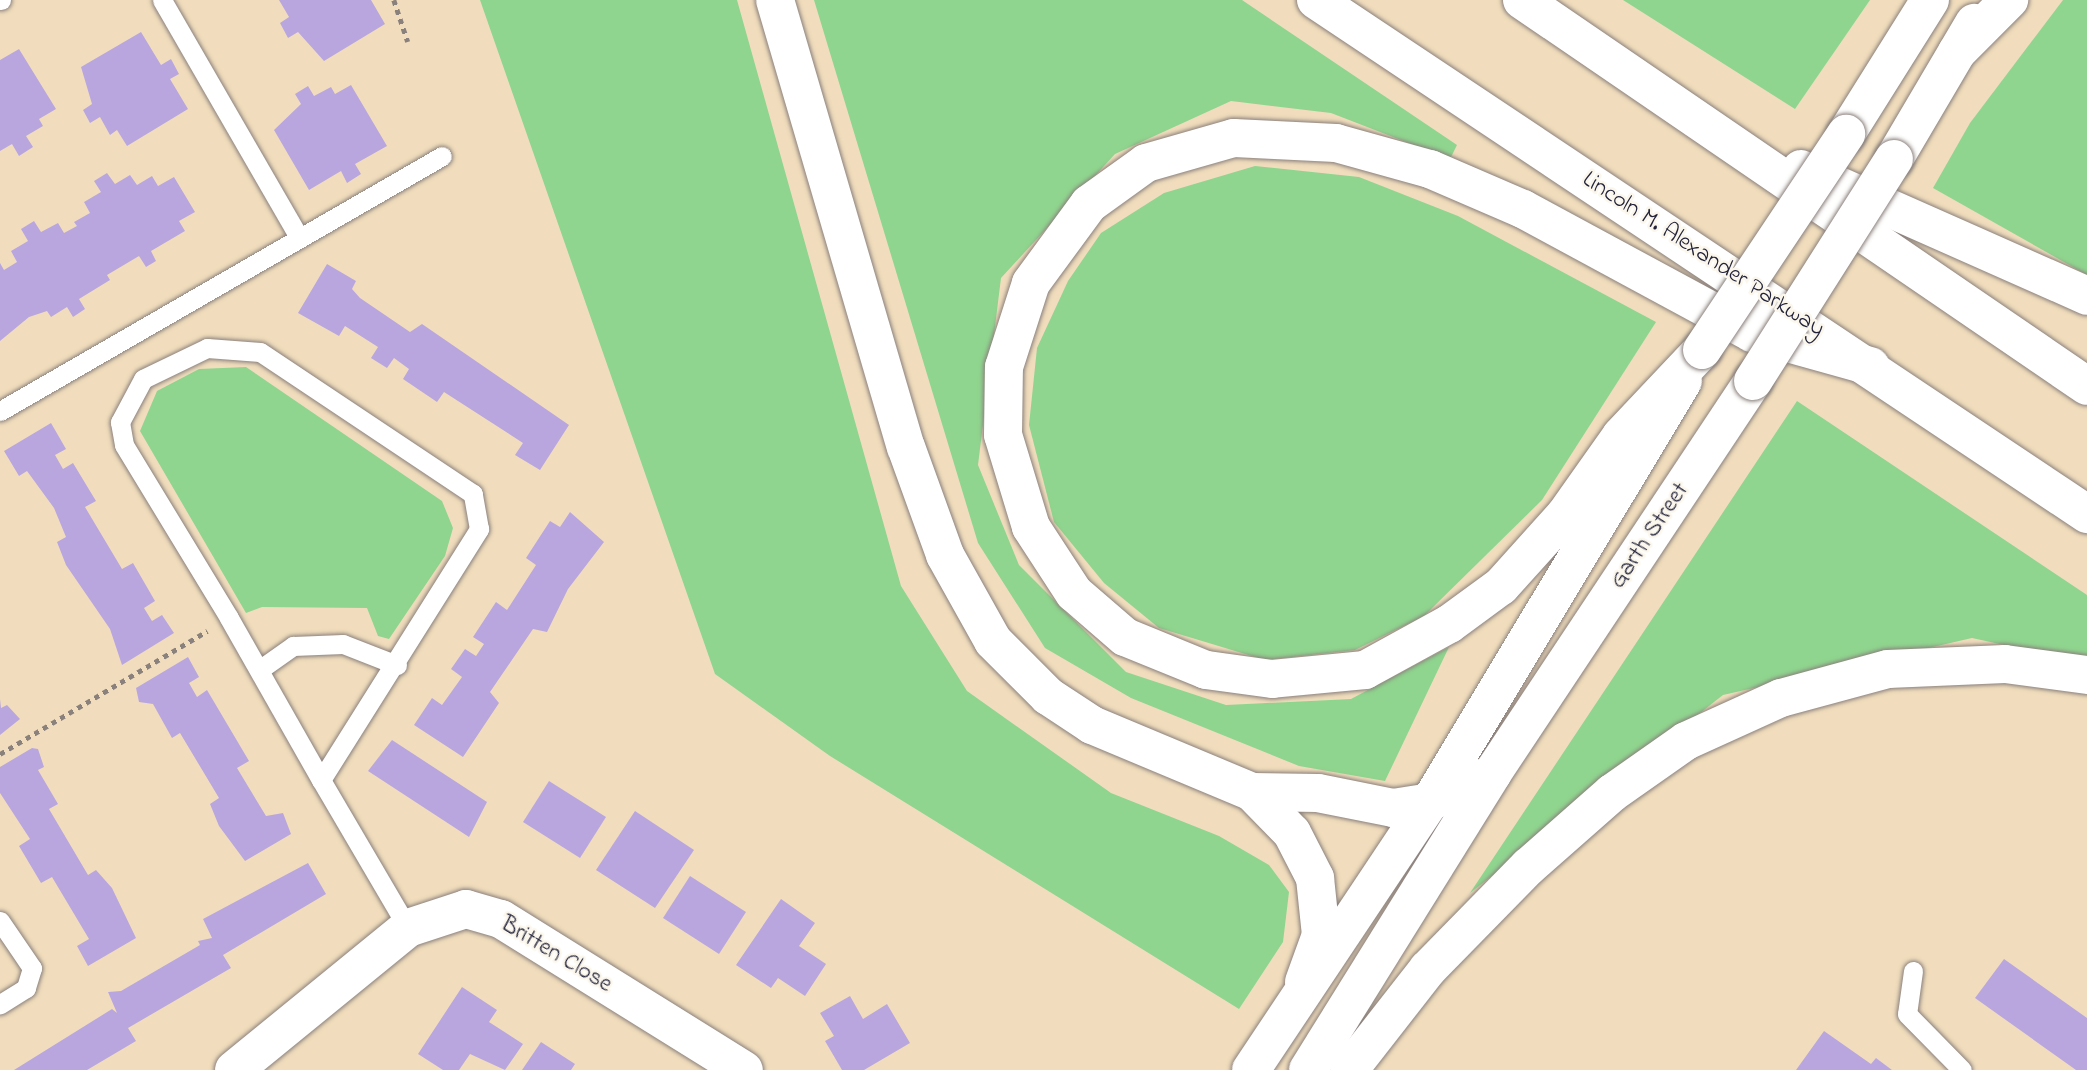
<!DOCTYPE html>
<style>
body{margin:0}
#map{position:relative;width:2087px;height:1070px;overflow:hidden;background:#f1ddbd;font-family:"Indie Flower",sans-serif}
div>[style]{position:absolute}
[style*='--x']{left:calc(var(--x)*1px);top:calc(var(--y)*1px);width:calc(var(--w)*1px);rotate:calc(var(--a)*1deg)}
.green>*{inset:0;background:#8fd58f}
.building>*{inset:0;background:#b9a6df}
.path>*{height:4.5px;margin-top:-2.25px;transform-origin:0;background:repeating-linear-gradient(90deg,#8a807c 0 5px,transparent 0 10px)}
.roads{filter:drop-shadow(0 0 2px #8a807c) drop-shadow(0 0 2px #8a807c)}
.service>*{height:19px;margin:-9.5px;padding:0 9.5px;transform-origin:9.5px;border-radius:9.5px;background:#fff}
.minor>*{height:38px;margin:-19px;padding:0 19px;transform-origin:19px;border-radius:19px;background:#fff}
.secondary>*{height:38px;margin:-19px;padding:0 19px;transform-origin:19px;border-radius:19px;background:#fff}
.motorway>*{height:38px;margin:-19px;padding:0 19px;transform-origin:19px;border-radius:19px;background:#fff}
.bridges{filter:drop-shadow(0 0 2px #8a807c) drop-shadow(0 0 2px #8a807c)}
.secondary-bridge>*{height:38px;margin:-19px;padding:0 19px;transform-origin:19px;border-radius:19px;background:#fff}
span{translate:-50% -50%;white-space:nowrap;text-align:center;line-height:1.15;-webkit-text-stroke:5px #fbf7ec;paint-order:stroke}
.street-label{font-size:24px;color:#22223b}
</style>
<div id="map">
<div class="green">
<i style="clip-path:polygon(480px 0,737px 0,901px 586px,967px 691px,1111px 793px,1219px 836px,1269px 865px,1289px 892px,1283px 942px,1239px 1009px,830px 756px,715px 674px)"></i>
<i style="clip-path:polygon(814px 0,1242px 0,1457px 145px,1450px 159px,1331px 113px,1231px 101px,1115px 154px,1001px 278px,978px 465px,1019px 565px,1126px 672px,1226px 705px,1351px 699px,1449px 647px,1385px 781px,1299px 766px,1131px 698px,1045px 648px,978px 543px)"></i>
<i style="clip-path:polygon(1623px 0,1870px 0,1795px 109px)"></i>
<i style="clip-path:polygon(2063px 0,2087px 0,2087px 275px,1933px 188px,1970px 123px)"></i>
<i style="clip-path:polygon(1255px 166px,1359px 177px,1458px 216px,1656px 322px,1542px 500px,1424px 616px,1355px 650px,1265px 660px,1159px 628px,1104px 583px,1054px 522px,1029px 425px,1037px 348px,1068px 281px,1101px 233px,1164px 193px)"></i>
<i style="clip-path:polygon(246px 367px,442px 501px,453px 528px,445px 556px,389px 639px,378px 636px,367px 608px,262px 607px,246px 613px,140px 431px,157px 391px,199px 369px)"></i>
<i style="clip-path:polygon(1797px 401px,2087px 595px,2087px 663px,1972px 638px,1723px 695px,1470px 893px)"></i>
</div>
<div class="building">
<i style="clip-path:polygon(279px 0,371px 0,385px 24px,324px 61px,298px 32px,288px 38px,280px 23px,289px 17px)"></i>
<i style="clip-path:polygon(141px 32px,161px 65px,171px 59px,179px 74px,170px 79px,188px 109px,127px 146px,117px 130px,110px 135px,100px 117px,90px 123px,83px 110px,92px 104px,81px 67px)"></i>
<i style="clip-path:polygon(19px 49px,56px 109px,39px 119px,43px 126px,26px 136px,33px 147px,19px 156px,12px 144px,0 151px,0 60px)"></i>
<i style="clip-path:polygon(351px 85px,387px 146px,355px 164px,361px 174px,347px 183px,341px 171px,309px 190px,274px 130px,301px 104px,295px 94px,308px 86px,314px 96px,331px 87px,335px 94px)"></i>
<i style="clip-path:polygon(107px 173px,115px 184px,130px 175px,137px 185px,152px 176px,158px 186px,174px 177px,195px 212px,179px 221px,185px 231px,151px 251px,156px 261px,146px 267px,139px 256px,107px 275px,110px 280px,79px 299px,85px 309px,73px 317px,67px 307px,51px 317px,47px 311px,29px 317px,0 341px,0 263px,4px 270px,17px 262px,11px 251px,28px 241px,21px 229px,34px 221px,41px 232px,58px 223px,64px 233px,77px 226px,74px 222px,90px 213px,84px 202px,101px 192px,94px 181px)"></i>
<i style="clip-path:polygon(327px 264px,356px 281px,352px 289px,360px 298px,410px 332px,422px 324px,569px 425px,540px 470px,515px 455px,523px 443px,444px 392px,437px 402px,403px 379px,409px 369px,394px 358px,387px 368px,371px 358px,378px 347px,345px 326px,339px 336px,298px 313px)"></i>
<i style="clip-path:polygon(51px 423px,66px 449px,55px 455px,63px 469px,73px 463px,96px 501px,85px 507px,122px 569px,133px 563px,155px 601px,144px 608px,152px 621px,162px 615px,174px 633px,122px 665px,110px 629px,66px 565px,57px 542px,66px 537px,54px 508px,27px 471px,19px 476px,4px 451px)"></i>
<i style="clip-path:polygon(570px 512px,604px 542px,568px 589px,547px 632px,533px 629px,490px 692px,499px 703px,463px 757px,414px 725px,432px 698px,442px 705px,462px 677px,451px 669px,465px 649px,476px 656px,484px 644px,473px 637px,496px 602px,507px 610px,536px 565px,526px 558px,550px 521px,560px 527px)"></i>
<i style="clip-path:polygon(188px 657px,199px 677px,189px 683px,197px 697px,207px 690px,249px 761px,237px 768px,266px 816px,283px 813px,291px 834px,245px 861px,219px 826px,210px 804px,219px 798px,180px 733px,172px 738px,153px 704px,139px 702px,136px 688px)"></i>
<i style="clip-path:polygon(0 699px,1px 708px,7px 705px,20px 719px,0 735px)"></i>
<i style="clip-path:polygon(392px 740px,487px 802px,469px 837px,368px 771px)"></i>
<i style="clip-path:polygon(32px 748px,38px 749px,44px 767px,38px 770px,58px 804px,49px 809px,88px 875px,96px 870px,112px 888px,136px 938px,88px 966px,77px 946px,89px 939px,52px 877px,41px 883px,19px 846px,30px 839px,0 793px,0 767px)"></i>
<i style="clip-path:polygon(549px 781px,606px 817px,580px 858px,523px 822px)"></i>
<i style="clip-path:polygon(635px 811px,694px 850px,655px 908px,596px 870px)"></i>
<i style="clip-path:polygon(308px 863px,326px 894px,223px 955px,231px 968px,128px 1028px,136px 1041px,87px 1070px,14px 1070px,112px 1009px,117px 1013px,108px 992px,121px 991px,200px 945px,198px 941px,212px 938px,203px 919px)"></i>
<i style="clip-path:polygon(690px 876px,746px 912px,719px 954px,663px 918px)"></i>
<i style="clip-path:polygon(781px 899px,815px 923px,799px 946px,826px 964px,805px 996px,778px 978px,771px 988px,736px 965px)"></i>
<i style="clip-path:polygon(2004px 959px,2087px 1018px,2087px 1070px,2076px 1070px,1975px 998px)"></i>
<i style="clip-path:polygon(462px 987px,497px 1010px,489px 1022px,523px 1044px,505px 1070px,470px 1054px,459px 1070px,443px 1070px,418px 1054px)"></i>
<i style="clip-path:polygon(850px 996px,863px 1019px,887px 1004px,910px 1043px,864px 1070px,842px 1070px,825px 1041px,834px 1036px,820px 1013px)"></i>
<i style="clip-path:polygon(1824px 1031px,1871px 1064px,1876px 1058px,1892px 1070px,1796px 1070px)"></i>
<i style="clip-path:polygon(541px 1042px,575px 1064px,571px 1070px,522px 1070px)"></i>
</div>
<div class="path">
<i style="--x:394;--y:0;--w:44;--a:71.6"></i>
<i style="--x:0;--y:754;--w:241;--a:-30.7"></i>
</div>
<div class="roads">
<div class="service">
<i style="--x:0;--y:0;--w:1;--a:0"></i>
<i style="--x:162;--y:0;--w:272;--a:60"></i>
<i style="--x:0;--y:411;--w:510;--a:-29.98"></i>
<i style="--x:259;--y:670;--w:42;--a:-35.2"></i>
<i style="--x:293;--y:646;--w:50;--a:-2.3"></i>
<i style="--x:343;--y:644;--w:58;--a:21.3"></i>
<i style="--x:321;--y:780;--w:297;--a:-57.8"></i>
<i style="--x:479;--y:529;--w:36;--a:-100"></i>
<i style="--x:473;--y:494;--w:256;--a:-146.3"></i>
<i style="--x:260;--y:352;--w:53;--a:-175.7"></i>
<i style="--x:207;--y:348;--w:71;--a:154.2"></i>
<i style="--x:143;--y:379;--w:49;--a:118.1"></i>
<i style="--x:120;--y:422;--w:23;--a:80"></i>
<i style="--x:124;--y:445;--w:202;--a:58.7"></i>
<i style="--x:229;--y:618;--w:186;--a:60.4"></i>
<i style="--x:321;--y:780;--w:172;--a:59.6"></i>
<i style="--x:0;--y:921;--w:57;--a:55.8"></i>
<i style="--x:32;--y:968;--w:21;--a:107"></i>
<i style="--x:26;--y:988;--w:31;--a:148"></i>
<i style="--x:1913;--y:971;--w:43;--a:97.9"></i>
<i style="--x:1907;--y:1014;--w:78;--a:45.5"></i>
</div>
<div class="minor">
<i style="--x:234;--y:1070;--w:225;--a:-39.2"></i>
<i style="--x:408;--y:928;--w:61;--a:-18.1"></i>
<i style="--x:466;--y:909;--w:36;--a:16"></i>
<i style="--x:501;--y:919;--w:286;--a:31.9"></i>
</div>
<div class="secondary">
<i style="--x:1846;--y:134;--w:158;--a:-57.9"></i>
<i style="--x:1894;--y:159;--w:158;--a:-59.5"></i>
<i style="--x:1251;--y:1070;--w:322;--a:-56.3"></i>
<i style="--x:1430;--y:802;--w:491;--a:-59"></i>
<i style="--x:1308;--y:1070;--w:349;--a:-58.1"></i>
<i style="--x:1492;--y:774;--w:472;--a:-56.4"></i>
</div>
<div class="motorway">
<i style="--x:775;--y:0;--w:466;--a:73.7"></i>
<i style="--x:906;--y:447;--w:115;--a:70.1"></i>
<i style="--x:945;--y:555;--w:98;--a:60.8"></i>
<i style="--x:993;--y:641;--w:78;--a:45"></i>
<i style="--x:1048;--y:696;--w:53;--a:33.4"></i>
<i style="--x:1092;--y:725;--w:173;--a:22.7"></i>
<i style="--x:1252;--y:792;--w:66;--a:0.9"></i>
<i style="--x:1318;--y:793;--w:76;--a:11.3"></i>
<i style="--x:1393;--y:808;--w:37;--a:-9"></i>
<i style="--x:1430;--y:802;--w:68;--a:-24.3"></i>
<i style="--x:1316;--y:0;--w:927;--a:33.69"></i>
<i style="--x:1522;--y:0;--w:684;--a:34.34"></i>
<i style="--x:1957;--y:52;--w:74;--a:-45"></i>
<i style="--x:1801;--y:169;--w:313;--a:23.9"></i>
<i style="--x:1702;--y:350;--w:118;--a:133.3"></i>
<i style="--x:1621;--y:436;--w:97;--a:125.3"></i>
<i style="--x:1565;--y:515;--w:96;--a:132"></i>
<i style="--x:1501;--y:586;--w:64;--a:143.8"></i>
<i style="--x:1449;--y:624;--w:96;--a:151.3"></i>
<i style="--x:1365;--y:670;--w:93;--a:174.5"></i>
<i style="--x:1272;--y:679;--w:67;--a:-172.2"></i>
<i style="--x:1206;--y:670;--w:87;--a:-157.8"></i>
<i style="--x:1125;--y:637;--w:67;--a:-139.2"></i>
<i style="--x:1074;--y:593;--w:79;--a:-123.1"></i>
<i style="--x:1031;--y:527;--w:96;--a:-106.9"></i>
<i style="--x:1003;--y:435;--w:68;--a:-89.2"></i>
<i style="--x:1004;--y:367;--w:88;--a:-72.2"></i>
<i style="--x:1031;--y:283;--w:98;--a:-53.7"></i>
<i style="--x:1089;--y:204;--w:70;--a:-35.7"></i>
<i style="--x:1146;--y:163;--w:91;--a:-15.9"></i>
<i style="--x:1234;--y:138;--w:102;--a:2.8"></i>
<i style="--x:1336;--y:143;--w:98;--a:15.5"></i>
<i style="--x:1430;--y:169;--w:101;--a:23.3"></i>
<i style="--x:1523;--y:209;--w:260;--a:28.4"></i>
<i style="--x:1752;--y:333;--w:123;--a:15.6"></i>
<i style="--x:1252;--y:792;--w:57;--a:45.7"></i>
<i style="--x:1292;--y:833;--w:51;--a:62.9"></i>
<i style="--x:1315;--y:878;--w:57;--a:84"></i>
<i style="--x:1321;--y:935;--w:50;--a:109.9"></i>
<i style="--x:1349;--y:1070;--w:128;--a:-52"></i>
<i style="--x:1428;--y:969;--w:143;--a:-45.6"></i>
<i style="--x:1528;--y:867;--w:112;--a:-41.4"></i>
<i style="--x:1612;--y:793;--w:90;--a:-35.1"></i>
<i style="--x:1686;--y:741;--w:104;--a:-24.4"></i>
<i style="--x:1781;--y:698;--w:111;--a:-15.2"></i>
<i style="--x:1888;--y:669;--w:117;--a:-2.4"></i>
<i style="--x:2005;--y:664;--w:83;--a:7.6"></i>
</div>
</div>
<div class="bridges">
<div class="secondary-bridge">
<i style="--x:1702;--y:350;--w:260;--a:-56.3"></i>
<i style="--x:1753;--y:381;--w:263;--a:-57.6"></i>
</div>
</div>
<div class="street-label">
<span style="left:1703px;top:255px;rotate:33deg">Lincoln M. Alexander Parkway</span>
<span style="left:1650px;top:536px;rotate:-56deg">Garth Street</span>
<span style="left:556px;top:955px;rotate:31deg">Britten Close</span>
</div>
</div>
